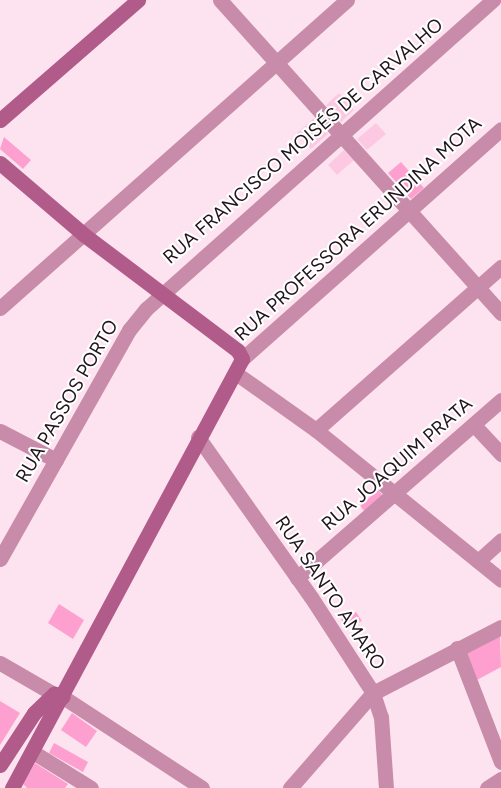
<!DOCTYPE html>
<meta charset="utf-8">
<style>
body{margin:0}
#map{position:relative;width:501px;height:788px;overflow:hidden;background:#fde3ef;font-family:Figtree,sans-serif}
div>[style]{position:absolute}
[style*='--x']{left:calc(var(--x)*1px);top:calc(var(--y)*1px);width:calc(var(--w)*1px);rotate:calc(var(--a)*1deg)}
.green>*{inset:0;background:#fdc9e2}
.building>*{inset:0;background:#fda0d0}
.street>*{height:15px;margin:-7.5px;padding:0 7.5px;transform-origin:7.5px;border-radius:7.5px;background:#c88caa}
.secondary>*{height:15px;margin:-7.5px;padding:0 7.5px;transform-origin:7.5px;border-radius:7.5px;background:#b15b8a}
span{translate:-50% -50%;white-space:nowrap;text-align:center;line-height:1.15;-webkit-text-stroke:4px #fff;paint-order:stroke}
.street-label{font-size:19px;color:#20151b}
</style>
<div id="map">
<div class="green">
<i style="clip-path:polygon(339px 93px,354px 110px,341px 122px,326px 105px)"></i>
<i style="clip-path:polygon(314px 118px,328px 134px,311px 149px,297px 133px)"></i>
<i style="clip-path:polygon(376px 123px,386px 134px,367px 150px,357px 139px)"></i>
<i style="clip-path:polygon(344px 150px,354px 160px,337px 175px,328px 165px)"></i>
</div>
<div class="building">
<i style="clip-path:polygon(4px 137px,31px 160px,23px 169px,0 149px)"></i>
<i style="clip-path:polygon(401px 162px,424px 188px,411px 199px,388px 173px)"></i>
<i style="clip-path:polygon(378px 490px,385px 498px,367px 514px,360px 506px)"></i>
<i style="clip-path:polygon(59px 604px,84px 620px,73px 639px,48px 623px)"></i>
<i style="clip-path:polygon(356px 612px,362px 621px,346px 628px,341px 619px)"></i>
<i style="clip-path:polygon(500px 636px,501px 667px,477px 680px,465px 653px)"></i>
<i style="clip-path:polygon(0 701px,20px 713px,0 745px)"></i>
<i style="clip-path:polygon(72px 713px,97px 731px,86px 747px,61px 730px)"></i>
<i style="clip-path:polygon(54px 743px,88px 762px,83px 772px,49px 753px)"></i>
<i style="clip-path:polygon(35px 763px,68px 784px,65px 788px,27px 788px,23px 784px)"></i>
</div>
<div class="street">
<i style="--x:220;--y:0;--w:421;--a:48.1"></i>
<i style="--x:0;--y:308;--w:464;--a:-41.6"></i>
<i style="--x:242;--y:359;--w:346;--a:-41.6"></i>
<i style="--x:237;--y:374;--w:97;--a:35.3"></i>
<i style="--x:316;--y:430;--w:238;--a:39"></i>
<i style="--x:474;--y:425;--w:40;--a:47"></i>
<i style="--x:316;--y:430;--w:247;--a:-41.4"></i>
<i style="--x:0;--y:431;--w:63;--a:27.4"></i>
<i style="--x:198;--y:437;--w:196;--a:54.8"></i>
<i style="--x:311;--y:597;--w:114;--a:57.1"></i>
<i style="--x:373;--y:693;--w:25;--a:72"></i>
<i style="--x:381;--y:717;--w:71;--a:86"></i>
<i style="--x:0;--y:559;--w:263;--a:-60.6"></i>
<i style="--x:129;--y:330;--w:27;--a:-51"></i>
<i style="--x:146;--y:309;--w:465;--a:-41.7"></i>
<i style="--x:478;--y:561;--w:31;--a:-42"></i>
<i style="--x:297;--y:578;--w:271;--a:-41.1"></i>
<i style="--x:457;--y:648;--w:122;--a:68.9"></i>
<i style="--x:0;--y:663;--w:62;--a:29.9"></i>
<i style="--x:63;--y:697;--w:166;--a:33.2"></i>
<i style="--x:33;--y:752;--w:68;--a:31.8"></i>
<i style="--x:290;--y:788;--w:126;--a:-48.9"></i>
<i style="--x:373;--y:693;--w:144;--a:-27.3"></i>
<i style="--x:487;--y:788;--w:17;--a:-33"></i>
</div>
<div class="secondary">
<i style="--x:0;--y:120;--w:183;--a:-41"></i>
<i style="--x:0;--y:163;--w:109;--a:40.5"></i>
<i style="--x:83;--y:234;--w:194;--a:37"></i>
<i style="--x:238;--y:351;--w:9;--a:63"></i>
<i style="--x:242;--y:359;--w:487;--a:118.2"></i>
<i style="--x:0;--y:765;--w:62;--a:-56.8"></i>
<i style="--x:34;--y:713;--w:28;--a:-44"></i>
<i style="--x:54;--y:694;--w:9;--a:18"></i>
</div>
<div class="street-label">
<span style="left:303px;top:141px;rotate:-41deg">RUA FRANCISCO MOISÉS DE CARVALHO</span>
<span style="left:358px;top:229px;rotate:-42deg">RUA PROFESSORA ERUNDINA MOTA</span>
<span style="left:67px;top:401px;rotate:-60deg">RUA PASSOS PORTO</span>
<span style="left:397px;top:464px;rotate:-41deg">RUA JOAQUIM PRATA</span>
<span style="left:330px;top:593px;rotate:56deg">RUA SANTO AMARO</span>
</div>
</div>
